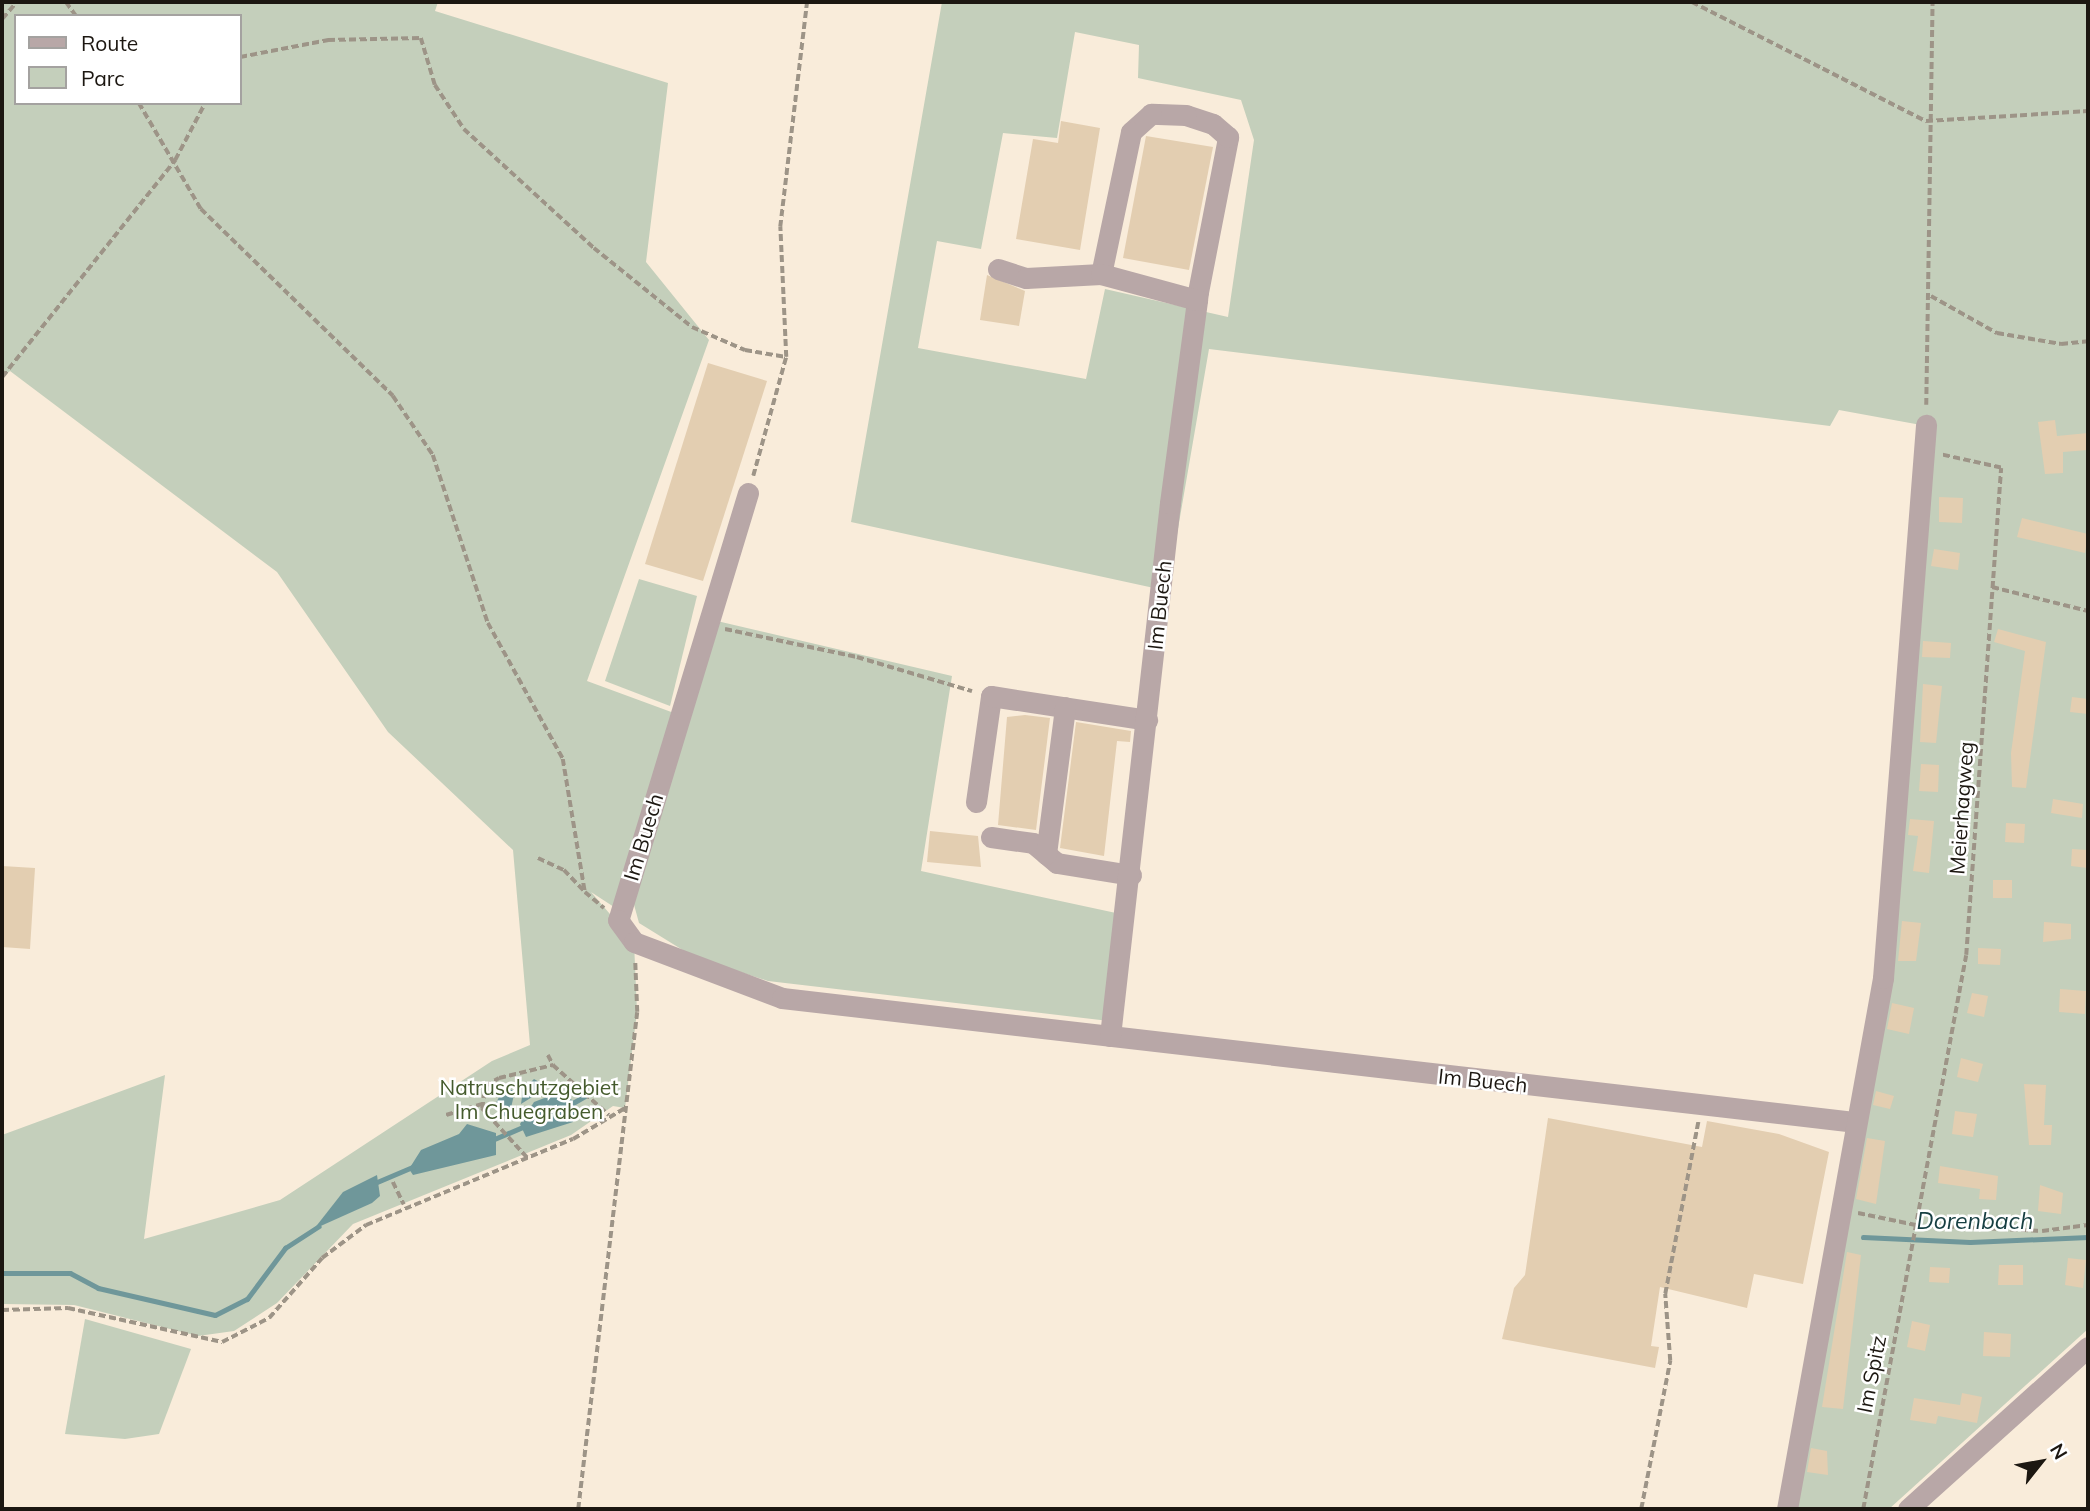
<!DOCTYPE html>
<style>
body{margin:0}
#map{position:relative;width:2090px;height:1511px;overflow:hidden;background:#f9ecda;font-family:Mulish,sans-serif}
div>[style]{position:absolute}
[style*='--x']{left:calc(var(--x)*1px);top:calc(var(--y)*1px);width:calc(var(--w)*1px);rotate:calc(var(--a)*1deg)}
.green>*{inset:0;background:#c4cfbb}
.water>*{inset:0;background:#6f979a}
.stream>*{height:5px;margin:-2.5px;padding:0 2.5px;transform-origin:2.5px;border-radius:2.5px;background:#6f979a}
.building>*{inset:0;background:#e3ceb1}
.path>*{height:3.5px;margin-top:-1.75px;transform-origin:0;background:repeating-linear-gradient(90deg,#9d9487 0 7px,transparent 0 10.5px)}
.minor>*{height:21px;margin:-10.5px;padding:0 10.5px;transform-origin:10.5px;border-radius:10.5px;background:#b8a7a7}
span{translate:-50% -50%;white-space:nowrap;text-align:center;line-height:1.15;-webkit-text-stroke:5px #fff;paint-order:stroke}
.street-label{font-size:21px;color:#1c1711}
.park-label{font-size:21px;color:#455b2d}
.water-label{font-size:23px;color:#163e41;font-style:italic}
.frame{position:absolute;inset:0;border:4px solid #1c1711;pointer-events:none}
.legend{position:absolute;left:14px;top:14px;width:228px;height:91px;box-sizing:border-box;background:#fff;border:2px solid #a4a2a0;margin:0;padding:9px 12px;list-style:none;font-size:21px;color:#1c1711}
.legend li{display:flex;align-items:center;gap:14px;height:35px}
.legend b{width:35px;border:2px solid #a4a2a0}
.north{position:absolute;left:2006px;top:1427px;width:70px;height:70px;-webkit-text-stroke:5px #fff;paint-order:stroke;rotate:59deg;font-size:19px;font-weight:700;line-height:28px;text-align:center;color:#1c1711}
.north::after{content:'';display:block;margin:auto;width:24px;height:32px;background:#1c1711;clip-path:polygon(50% 0,100% 100%,50% 72%,0 100%)}
</style>
<div id="map">
<div class="green">
<i style="clip-path:polygon(evenodd,2px 2px,438px 2px,435px 11px,668px 83px,646px 262px,709px 340px,587px 681px,674px 713px,614px 907px,591px 892px,634px 942px,637px 1012px,625px 1108px,613px 1106px,571px 1135px,353px 1224px,277px 1303px,234px 1331px,198px 1336px,74px 1305px,2px 1304px,2px 1135px,165px 1075px,144px 1239px,280px 1200px,492px 1061px,530px 1045px,513px 850px,388px 732px,277px 572px,10px 371px,2px 378px,2px 2px,16px 16px,240px 16px,240px 103px,16px 103px,16px 16px)"></i>
<i style="clip-path:polygon(evenodd,942px 2px,2088px 2px,2088px 1329px,1889px 1509px,1795px 1509px,1875px 1066px,1921px 425px,1839px 410px,1830px 426px,1209px 349px,1170px 575px,1154px 588px,851px 522px,942px 2px,1075px 32px,1139px 45px,1138px 78px,1241px 100px,1254px 140px,1228px 317px,1105px 289px,1086px 379px,918px 348px,937px 241px,981px 249px,1003px 133px,1057px 138px,1075px 32px)"></i>
<i style="clip-path:polygon(639px 579px,697px 596px,670px 706px,605px 681px)"></i>
<i style="clip-path:polygon(717px 621px,952px 676px,921px 871px,1116px 913px,1109px 1021px,768px 981px,694px 957px,639px 923px,633px 901px)"></i>
<i style="clip-path:polygon(85px 1319px,191px 1349px,159px 1434px,125px 1439px,65px 1434px)"></i>
</div>
<div class="water">
<i style="clip-path:polygon(534px 1079px,548px 1087px,521px 1104px,523px 1090px)"></i>
<i style="clip-path:polygon(504px 1087px,515px 1091px,508px 1120px,495px 1105px)"></i>
<i style="clip-path:polygon(560px 1092px,575px 1102px,573px 1122px,526px 1137px,520px 1124px,534px 1102px)"></i>
<i style="clip-path:polygon(467px 1124px,496px 1133px,496px 1155px,413px 1175px,409px 1169px,421px 1150px,459px 1134px)"></i>
<i style="clip-path:polygon(377px 1175px,380px 1196px,372px 1203px,314px 1229px,343px 1192px)"></i>
</div>
<div class="stream">
<i style="--x:571;--y:1104;--w:28;--a:-30"></i>
<i style="--x:595;--y:1090;--w:21;--a:5"></i>
<i style="--x:492;--y:1140;--w:39;--a:-23"></i>
<i style="--x:377;--y:1182;--w:39;--a:-23"></i>
<i style="--x:1863;--y:1237;--w:107;--a:2.7"></i>
<i style="--x:1970;--y:1242;--w:118;--a:-2.4"></i>
<i style="--x:2;--y:1273;--w:68;--a:0"></i>
<i style="--x:70;--y:1273;--w:32;--a:28"></i>
<i style="--x:98;--y:1288;--w:120;--a:13"></i>
<i style="--x:215;--y:1315;--w:36;--a:-27"></i>
<i style="--x:247;--y:1299;--w:64;--a:-53.3"></i>
<i style="--x:285;--y:1248;--w:40;--a:-32.9"></i>
</div>
<div class="building">
<i style="clip-path:polygon(1061px 121px,1100px 128px,1080px 250px,1016px 239px,1033px 139px,1058px 143px)"></i>
<i style="clip-path:polygon(1146px 136px,1213px 147px,1189px 270px,1123px 258px)"></i>
<i style="clip-path:polygon(987px 275px,1025px 291px,1019px 326px,980px 320px)"></i>
<i style="clip-path:polygon(708px 363px,767px 381px,703px 581px,645px 564px)"></i>
<i style="clip-path:polygon(2055px 420px,2057px 436px,2088px 433px,2088px 450px,2063px 452px,2063px 473px,2045px 474px,2038px 422px)"></i>
<i style="clip-path:polygon(1939px 497px,1963px 498px,1962px 523px,1939px 522px)"></i>
<i style="clip-path:polygon(2022px 518px,2088px 534px,2085px 553px,2017px 537px)"></i>
<i style="clip-path:polygon(1934px 549px,1960px 553px,1958px 570px,1931px 566px)"></i>
<i style="clip-path:polygon(1998px 629px,2046px 642px,2026px 788px,2012px 787px,2011px 753px,2025px 651px,1994px 642px)"></i>
<i style="clip-path:polygon(1923px 641px,1951px 643px,1950px 658px,1922px 657px)"></i>
<i style="clip-path:polygon(1923px 684px,1942px 686px,1936px 743px,1920px 742px)"></i>
<i style="clip-path:polygon(2072px 697px,2088px 699px,2088px 714px,2070px 712px)"></i>
<i style="clip-path:polygon(1025px 715px,1050px 718px,1036px 830px,998px 825px,1007px 717px)"></i>
<i style="clip-path:polygon(1076px 722px,1131px 731px,1130px 742px,1117px 741px,1104px 856px,1060px 848px)"></i>
<i style="clip-path:polygon(1921px 764px,1939px 765px,1938px 792px,1919px 791px)"></i>
<i style="clip-path:polygon(2053px 799px,2083px 804px,2082px 818px,2051px 813px)"></i>
<i style="clip-path:polygon(1910px 819px,1934px 821px,1929px 873px,1913px 871px,1918px 836px,1908px 835px)"></i>
<i style="clip-path:polygon(2006px 823px,2025px 824px,2024px 843px,2005px 842px)"></i>
<i style="clip-path:polygon(930px 831px,978px 836px,981px 867px,927px 862px)"></i>
<i style="clip-path:polygon(2072px 849px,2088px 850px,2088px 868px,2071px 866px)"></i>
<i style="clip-path:polygon(2px 866px,35px 868px,30px 949px,2px 947px)"></i>
<i style="clip-path:polygon(1993px 880px,2012px 880px,2012px 898px,1993px 898px)"></i>
<i style="clip-path:polygon(1902px 921px,1921px 923px,1916px 961px,1898px 961px)"></i>
<i style="clip-path:polygon(2044px 922px,2071px 924px,2071px 939px,2043px 942px)"></i>
<i style="clip-path:polygon(1978px 948px,2001px 949px,2000px 965px,1978px 964px)"></i>
<i style="clip-path:polygon(2060px 989px,2086px 991px,2085px 1014px,2059px 1012px)"></i>
<i style="clip-path:polygon(1972px 993px,1988px 996px,1984px 1017px,1967px 1013px)"></i>
<i style="clip-path:polygon(1892px 1003px,1914px 1008px,1909px 1034px,1887px 1029px)"></i>
<i style="clip-path:polygon(1961px 1058px,1983px 1064px,1978px 1082px,1957px 1077px)"></i>
<i style="clip-path:polygon(2024px 1084px,2046px 1085px,2044px 1125px,2052px 1125px,2051px 1145px,2029px 1145px)"></i>
<i style="clip-path:polygon(1876px 1091px,1894px 1096px,1890px 1109px,1873px 1105px)"></i>
<i style="clip-path:polygon(1955px 1111px,1977px 1114px,1973px 1137px,1952px 1134px)"></i>
<i style="clip-path:polygon(1548px 1118px,1702px 1147px,1707px 1121px,1779px 1134px,1829px 1152px,1803px 1284px,1754px 1274px,1747px 1308px,1660px 1287px,1651px 1346px,1659px 1347px,1655px 1368px,1502px 1339px,1514px 1288px,1525px 1275px)"></i>
<i style="clip-path:polygon(1867px 1138px,1885px 1141px,1876px 1204px,1856px 1199px)"></i>
<i style="clip-path:polygon(1940px 1166px,1998px 1176px,1996px 1200px,1979px 1199px,1980px 1189px,1938px 1183px)"></i>
<i style="clip-path:polygon(2040px 1185px,2063px 1193px,2061px 1214px,2038px 1211px)"></i>
<i style="clip-path:polygon(1847px 1252px,1861px 1255px,1843px 1409px,1822px 1407px)"></i>
<i style="clip-path:polygon(2068px 1258px,2086px 1260px,2083px 1288px,2065px 1285px)"></i>
<i style="clip-path:polygon(1999px 1265px,2023px 1265px,2023px 1285px,1998px 1285px)"></i>
<i style="clip-path:polygon(1930px 1267px,1950px 1268px,1949px 1283px,1929px 1282px)"></i>
<i style="clip-path:polygon(1912px 1321px,1930px 1325px,1925px 1351px,1907px 1347px)"></i>
<i style="clip-path:polygon(1984px 1332px,2011px 1334px,2010px 1357px,1983px 1356px)"></i>
<i style="clip-path:polygon(1962px 1393px,1982px 1397px,1977px 1423px,1938px 1416px,1936px 1424px,1910px 1420px,1914px 1398px,1960px 1405px)"></i>
<i style="clip-path:polygon(1811px 1448px,1827px 1451px,1828px 1475px,1807px 1472px)"></i>
</div>
<div class="path">
<i style="--x:66;--y:2;--w:17;--a:54"></i>
<i style="--x:1692;--y:2;--w:263;--a:27"></i>
<i style="--x:1926;--y:121;--w:162;--a:-3.5"></i>
<i style="--x:2;--y:19;--w:23;--a:-49"></i>
<i style="--x:240;--y:57;--w:90;--a:-10.9"></i>
<i style="--x:328;--y:40;--w:93;--a:-1.2"></i>
<i style="--x:421;--y:38;--w:49;--a:73.4"></i>
<i style="--x:435;--y:85;--w:53;--a:56.6"></i>
<i style="--x:464;--y:129;--w:176;--a:42.5"></i>
<i style="--x:594;--y:248;--w:126;--a:38.9"></i>
<i style="--x:692;--y:327;--w:58;--a:23.5"></i>
<i style="--x:745;--y:350;--w:42;--a:9.7"></i>
<i style="--x:139;--y:103;--w:123;--a:59.7"></i>
<i style="--x:201;--y:209;--w:268;--a:44.2"></i>
<i style="--x:393;--y:396;--w:71;--a:55.9"></i>
<i style="--x:433;--y:455;--w:177;--a:71.9"></i>
<i style="--x:488;--y:623;--w:155;--a:61.1"></i>
<i style="--x:563;--y:759;--w:135;--a:80.6"></i>
<i style="--x:585;--y:892;--w:25;--a:40"></i>
<i style="--x:1931;--y:296;--w:76;--a:29.3"></i>
<i style="--x:1997;--y:333;--w:65;--a:9.8"></i>
<i style="--x:2061;--y:344;--w:27;--a:-6"></i>
<i style="--x:2;--y:377;--w:278;--a:-51.4"></i>
<i style="--x:175;--y:160;--w:64;--a:-62.2"></i>
<i style="--x:1926;--y:405;--w:403;--a:-89.1"></i>
<i style="--x:753;--y:476;--w:123;--a:-74.5"></i>
<i style="--x:786;--y:357;--w:130;--a:-92.6"></i>
<i style="--x:780;--y:227;--w:227;--a:-83.2"></i>
<i style="--x:1992;--y:587;--w:99;--a:14"></i>
<i style="--x:725;--y:629;--w:135;--a:12"></i>
<i style="--x:857;--y:657;--w:120;--a:16.5"></i>
<i style="--x:538;--y:858;--w:29;--a:25"></i>
<i style="--x:564;--y:870;--w:29;--a:46"></i>
<i style="--x:548;--y:1055;--w:11;--a:63"></i>
<i style="--x:446;--y:1115;--w:37;--a:-17"></i>
<i style="--x:527;--y:1158;--w:67;--a:-132.6"></i>
<i style="--x:482;--y:1109;--w:23;--a:-83"></i>
<i style="--x:485;--y:1086;--w:16;--a:-30"></i>
<i style="--x:499;--y:1078;--w:56;--a:-13.5"></i>
<i style="--x:553;--y:1065;--w:75;--a:41.8"></i>
<i style="--x:393;--y:1182;--w:25;--a:64"></i>
<i style="--x:1858;--y:1213;--w:59;--a:11.7"></i>
<i style="--x:1916;--y:1225;--w:126;--a:2.7"></i>
<i style="--x:2042;--y:1231;--w:46;--a:-7.4"></i>
<i style="--x:2;--y:1310;--w:66;--a:-1.7"></i>
<i style="--x:68;--y:1308;--w:158;--a:12.4"></i>
<i style="--x:222;--y:1342;--w:53;--a:-27.1"></i>
<i style="--x:269;--y:1318;--w:80;--a:-48.5"></i>
<i style="--x:322;--y:1258;--w:55;--a:-36.9"></i>
<i style="--x:366;--y:1225;--w:224;--a:-22.6"></i>
<i style="--x:573;--y:1139;--w:61;--a:-30.8"></i>
<i style="--x:578;--y:1509;--w:500;--a:-83.23"></i>
<i style="--x:637;--y:1012;--w:50;--a:-92.3"></i>
<i style="--x:1641;--y:1509;--w:151;--a:-78.9"></i>
<i style="--x:1670;--y:1361;--w:67;--a:-94.3"></i>
<i style="--x:1665;--y:1294;--w:175;--a:-79.1"></i>
<i style="--x:1863;--y:1509;--w:563;--a:-79.47"></i>
<i style="--x:1966;--y:955;--w:488;--a:-85.9"></i>
<i style="--x:2001;--y:468;--w:60;--a:-167.6"></i>
</div>
<div class="minor">
<i style="--x:998;--y:269;--w:29;--a:18"></i>
<i style="--x:1026;--y:278;--w:75;--a:-3.1"></i>
<i style="--x:748;--y:493;--w:446;--a:106.9"></i>
<i style="--x:618;--y:920;--w:27;--a:54"></i>
<i style="--x:634;--y:942;--w:158;--a:20.7"></i>
<i style="--x:782;--y:998;--w:1081;--a:6.59"></i>
<i style="--x:976;--y:802;--w:107;--a:-81.9"></i>
<i style="--x:991;--y:696;--w:158;--a:8.7"></i>
<i style="--x:991;--y:837;--w:42;--a:8.1"></i>
<i style="--x:1033;--y:843;--w:31;--a:40"></i>
<i style="--x:1057;--y:863;--w:75;--a:9.2"></i>
<i style="--x:1046;--y:854;--w:148;--a:-82.6"></i>
<i style="--x:1110;--y:1036;--w:536;--a:-83.58"></i>
<i style="--x:1170;--y:503;--w:205;--a:-82.4"></i>
<i style="--x:1197;--y:300;--w:8;--a:-83"></i>
<i style="--x:1198;--y:292;--w:158;--a:-79"></i>
<i style="--x:1228;--y:137;--w:20;--a:-139"></i>
<i style="--x:1213;--y:124;--w:28;--a:-162"></i>
<i style="--x:1186;--y:115;--w:35;--a:-178"></i>
<i style="--x:1151;--y:114;--w:27;--a:138"></i>
<i style="--x:1131;--y:132;--w:145;--a:101.9"></i>
<i style="--x:1101;--y:274;--w:99;--a:15.2"></i>
<i style="--x:1787;--y:1509;--w:540;--a:-79.75"></i>
<i style="--x:1883;--y:978;--w:555;--a:-85.55"></i>
<i style="--x:1908;--y:1509;--w:242;--a:-42"></i>
</div>
<div class="street-label">
<span style="left:1159px;top:605px;rotate:-84deg">Im Buech</span>
<span style="left:1961px;top:808px;rotate:-86deg">Meierhagweg</span>
<span style="left:643px;top:837px;rotate:-73deg">Im Buech</span>
<span style="left:1483px;top:1080px;rotate:6deg">Im Buech</span>
<span style="left:1871px;top:1374px;rotate:-79deg">Im Spitz</span>
</div>
<div class="park-label">
<span style="left:529px;top:1099px">Natruschutzgebiet<br>Im Chuegraben</span>
</div>
<div class="water-label">
<span style="left:1975px;top:1221px">Dorenbach</span>
</div>
<div class="frame"></div>
<ul class="legend">
<li><b style="height:9px;background:#b8a7a7"></b>Route</li>
<li><b style="height:19px;background:#c4cfbb"></b>Parc</li>
</ul>
<div class="north">N</div>
</div>
